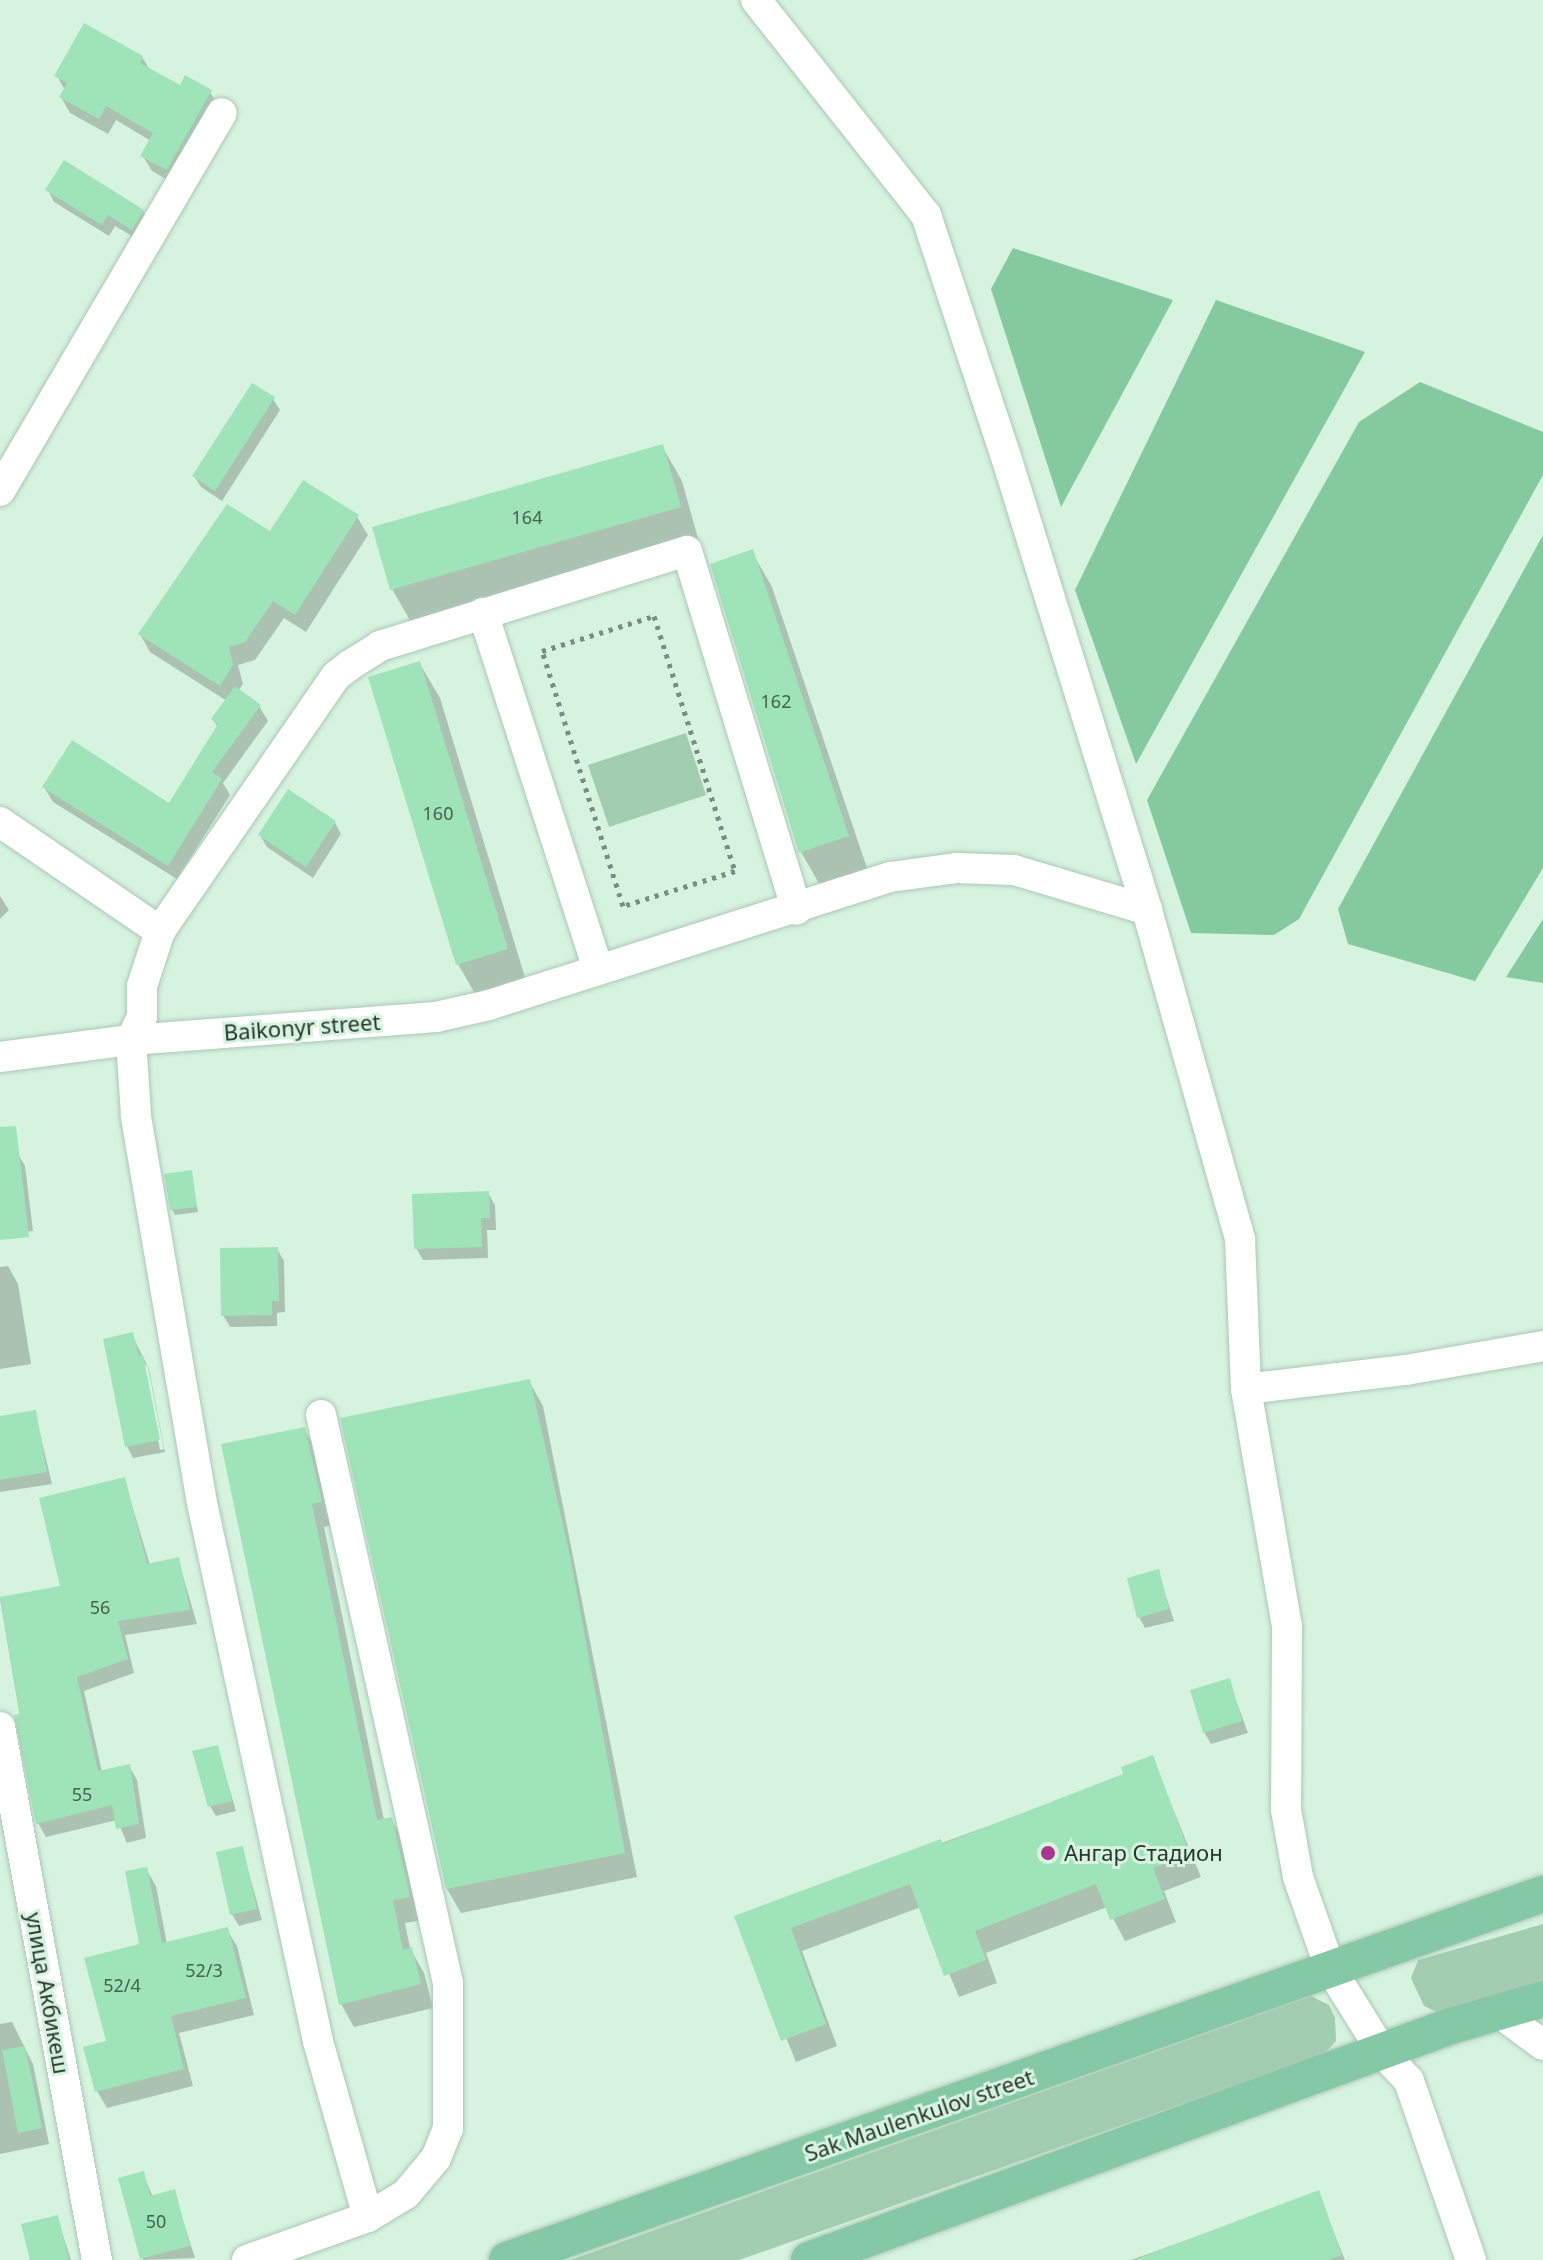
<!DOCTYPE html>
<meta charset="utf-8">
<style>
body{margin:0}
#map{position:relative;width:1543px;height:2260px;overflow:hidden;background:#d6f3df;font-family:"Noto Sans",sans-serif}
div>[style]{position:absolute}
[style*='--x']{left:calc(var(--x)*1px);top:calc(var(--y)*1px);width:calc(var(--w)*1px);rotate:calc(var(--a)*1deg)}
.green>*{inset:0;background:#a1cdb0}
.water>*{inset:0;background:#85ca9f}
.shadow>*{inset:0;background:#0003}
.building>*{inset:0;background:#9ee4b8}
.path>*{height:5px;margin-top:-2.5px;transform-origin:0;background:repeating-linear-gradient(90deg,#798d80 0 4px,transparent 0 10px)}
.roads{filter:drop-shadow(0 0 2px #acc8b5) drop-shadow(0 0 2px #acc8b5)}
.minor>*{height:30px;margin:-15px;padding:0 15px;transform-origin:15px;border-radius:15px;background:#fff}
.major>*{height:36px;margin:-18px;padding:0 18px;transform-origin:18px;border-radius:18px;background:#85c8a6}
.dots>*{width:22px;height:22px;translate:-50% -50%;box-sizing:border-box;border:4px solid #d6f3df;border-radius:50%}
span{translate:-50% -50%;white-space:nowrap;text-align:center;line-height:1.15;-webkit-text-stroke:6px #d6f3df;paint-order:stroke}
.number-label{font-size:18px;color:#466150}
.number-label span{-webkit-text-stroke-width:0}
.street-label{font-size:22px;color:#29352d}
.poi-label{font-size:22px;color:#29352d}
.left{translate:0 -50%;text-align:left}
</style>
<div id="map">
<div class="green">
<i style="clip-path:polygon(686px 733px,706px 795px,609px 827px,588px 765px)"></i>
<i style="clip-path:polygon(1543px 1924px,1543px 1980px,1439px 2013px,1424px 2006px,1411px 1978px,1418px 1960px)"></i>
<i style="clip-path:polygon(1311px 1996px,1329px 2005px,1335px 2018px,1336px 2041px,1324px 2054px,739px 2260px,570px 2260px)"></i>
</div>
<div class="water">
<i style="clip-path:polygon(1013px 248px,1173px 300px,1061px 507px,991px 289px)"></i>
<i style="clip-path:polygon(1216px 300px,1365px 352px,1136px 764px,1075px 590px)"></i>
<i style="clip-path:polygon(1420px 382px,1543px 432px,1543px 475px,1299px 919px,1274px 935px,1191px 933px,1147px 800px,1359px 422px)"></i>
<i style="clip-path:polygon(1543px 535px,1543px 868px,1475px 981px,1348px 944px,1338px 909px)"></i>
<i style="clip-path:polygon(1543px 919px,1543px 983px,1506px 977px)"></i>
</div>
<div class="shadow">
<i style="clip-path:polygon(142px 57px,150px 70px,181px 87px,210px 92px,219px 108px,176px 185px,152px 171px,143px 156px,151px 141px,116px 120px,108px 134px,70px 113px,61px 97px,65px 90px,57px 76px)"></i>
<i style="clip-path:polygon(48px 190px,143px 211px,150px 223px,139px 240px,115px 226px,109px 236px,54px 202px)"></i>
<i style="clip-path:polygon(273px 399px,280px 410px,222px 501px,201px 487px,194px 476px)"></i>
<i style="clip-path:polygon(662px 446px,682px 481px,699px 542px,412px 624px,392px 589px)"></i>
<i style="clip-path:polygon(357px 517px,368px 535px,306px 632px,284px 618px,255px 660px,238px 665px,243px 684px,238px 691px,259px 706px,268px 721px,223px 783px,230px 795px,177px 879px,53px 802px,44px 787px,169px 806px,218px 728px,213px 719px,227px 701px,150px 652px,140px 634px,270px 534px)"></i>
<i style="clip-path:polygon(752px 552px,772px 587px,868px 871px,821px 887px,801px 852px)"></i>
<i style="clip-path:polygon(420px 664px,440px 698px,527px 984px,478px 999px,458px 964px)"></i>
<i style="clip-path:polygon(335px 823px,341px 834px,313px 878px,267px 847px,260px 835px)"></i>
<i style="clip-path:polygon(0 896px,9px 910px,0 919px)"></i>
<i style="clip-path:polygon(18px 1154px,25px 1166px,33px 1231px,0 1235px,0 1156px)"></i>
<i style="clip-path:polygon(191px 1172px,198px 1212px,175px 1215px,172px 1210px)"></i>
<i style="clip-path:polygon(488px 1193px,495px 1205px,496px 1230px,487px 1230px,488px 1258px,423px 1260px,416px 1248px)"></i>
<i style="clip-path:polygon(277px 1249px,284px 1261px,285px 1312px,277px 1313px,277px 1326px,230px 1327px,223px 1315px)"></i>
<i style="clip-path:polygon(8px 1266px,18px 1284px,31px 1364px,0 1369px,0 1267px)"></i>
<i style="clip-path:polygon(evenodd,132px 1335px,149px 1369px,165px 1452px,133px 1458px,127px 1446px,132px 1335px,143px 1362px,148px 1367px,164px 1449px,160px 1450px,143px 1362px)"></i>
<i style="clip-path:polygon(529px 1381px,543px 1406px,637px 1877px,461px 1913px,447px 1889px)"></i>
<i style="clip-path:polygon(35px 1412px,52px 1484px,0 1492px,0 1418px)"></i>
<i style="clip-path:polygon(304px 1429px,318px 1453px,334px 1525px,324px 1527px,384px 1820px,391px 1819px,405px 1842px,422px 1920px,405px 1923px,410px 1948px,424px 1973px,433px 2008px,354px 2027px,341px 2004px)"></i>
<i style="clip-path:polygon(124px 1479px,150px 1565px,178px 1559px,197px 1624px,125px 1635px,134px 1673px,84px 1691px,102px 1772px,129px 1766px,137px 1780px,146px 1838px,127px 1843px,117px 1820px,46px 1837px,38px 1823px,0 1599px,62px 1588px)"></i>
<i style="clip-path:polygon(1158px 1572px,1174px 1621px,1145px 1628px,1139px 1617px)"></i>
<i style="clip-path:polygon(1229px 1681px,1248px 1733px,1211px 1744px,1204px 1732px)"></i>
<i style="clip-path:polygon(217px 1747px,236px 1811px,216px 1816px,210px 1806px)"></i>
<i style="clip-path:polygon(1152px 1758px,1201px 1877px,1164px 1891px,1176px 1922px,1125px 1941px,1107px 1907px,986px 1953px,997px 1983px,959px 1997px,921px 1907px,802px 1951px,837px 2046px,796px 2062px,737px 1917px,1126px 1776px)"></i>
<i style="clip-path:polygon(242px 1848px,262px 1920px,239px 1926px,232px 1914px)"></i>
<i style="clip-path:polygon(146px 1869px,156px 1886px,167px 1944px,227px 1930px,237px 1946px,254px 2015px,179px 2033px,193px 2086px,107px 2108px,97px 2091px,141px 1946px)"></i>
<i style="clip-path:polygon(12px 2022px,33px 2064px,49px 2144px,0 2154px,0 2024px)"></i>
<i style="clip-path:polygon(143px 2174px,153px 2197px,174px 2192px,195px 2258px,143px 2260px)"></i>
<i style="clip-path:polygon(1318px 2193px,1345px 2260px,1131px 2260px)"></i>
<i style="clip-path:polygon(57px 2217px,71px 2260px,32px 2260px)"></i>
</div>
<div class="building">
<i style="clip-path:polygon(84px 23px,143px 56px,140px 63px,180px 85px,185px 75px,212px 90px,167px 170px,140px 156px,153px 133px,106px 106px,99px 119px,59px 97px,67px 83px,54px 76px)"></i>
<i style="clip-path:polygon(64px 160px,144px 210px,132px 230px,108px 215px,102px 225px,45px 190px)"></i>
<i style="clip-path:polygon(252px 383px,275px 397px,215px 491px,192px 476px)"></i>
<i style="clip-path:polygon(663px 444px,681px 507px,390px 590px,372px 527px)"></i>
<i style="clip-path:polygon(303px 480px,359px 515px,295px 615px,273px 601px,245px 642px,229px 647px,233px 665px,220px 686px,138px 634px,227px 504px,270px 531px)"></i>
<i style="clip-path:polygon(753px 549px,849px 836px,799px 853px,710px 564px)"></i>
<i style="clip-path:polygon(420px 661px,508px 949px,456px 965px,368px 677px)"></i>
<i style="clip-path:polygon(235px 686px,261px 705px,212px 772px,222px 779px,168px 866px,42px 787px,72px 740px,169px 803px,218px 724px,211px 719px)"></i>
<i style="clip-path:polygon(288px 789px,336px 821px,306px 867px,258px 835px)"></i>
<i style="clip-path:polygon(16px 1126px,29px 1237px,0 1240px,0 1127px)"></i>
<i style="clip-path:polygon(192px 1170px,197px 1207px,170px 1210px,164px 1174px)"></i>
<i style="clip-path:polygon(489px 1191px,490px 1218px,481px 1218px,482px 1247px,414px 1249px,412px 1194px)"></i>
<i style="clip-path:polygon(278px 1247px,279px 1301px,272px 1301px,272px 1315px,221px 1316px,220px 1248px)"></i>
<i style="clip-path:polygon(133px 1332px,139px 1356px,143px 1355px,160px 1440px,125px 1447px,103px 1339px)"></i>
<i style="clip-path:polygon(530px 1379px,570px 1556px,625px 1853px,446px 1889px,340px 1418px)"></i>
<i style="clip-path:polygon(36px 1410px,47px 1472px,0 1480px,0 1416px)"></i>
<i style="clip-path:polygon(305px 1427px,322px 1502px,312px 1504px,377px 1820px,392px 1817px,410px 1897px,393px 1900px,403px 1950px,412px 1947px,421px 1984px,339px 2005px,221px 1444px)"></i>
<i style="clip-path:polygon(125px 1477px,147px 1564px,179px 1557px,190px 1610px,118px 1621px,128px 1659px,77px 1677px,98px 1771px,130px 1764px,139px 1824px,116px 1829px,112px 1805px,36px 1824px,14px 1715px,20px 1714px,0 1597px,60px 1586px,39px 1498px)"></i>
<i style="clip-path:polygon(1159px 1569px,1169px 1609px,1137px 1618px,1127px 1578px)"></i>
<i style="clip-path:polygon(1230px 1678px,1242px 1721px,1203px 1733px,1190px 1690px)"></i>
<i style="clip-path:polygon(218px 1745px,232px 1801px,208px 1807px,192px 1751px)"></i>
<i style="clip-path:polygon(1153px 1755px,1190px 1855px,1153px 1868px,1165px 1899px,1110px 1920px,1096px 1884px,975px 1931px,986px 1960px,944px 1976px,910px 1884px,791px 1928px,826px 2024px,781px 2041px,734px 1916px,941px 1839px,942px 1844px,1123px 1774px,1121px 1767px)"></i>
<i style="clip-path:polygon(243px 1846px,257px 1909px,230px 1915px,216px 1852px)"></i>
<i style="clip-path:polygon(147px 1867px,162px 1943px,228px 1927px,246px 1998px,171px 2016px,184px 2069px,95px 2092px,83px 2047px,106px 2041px,84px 1958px,139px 1944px,125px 1871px)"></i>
<i style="clip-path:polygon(25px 2046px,42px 2128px,18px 2133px,2px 2050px)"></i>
<i style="clip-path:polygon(144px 2171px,150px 2196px,175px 2189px,190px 2246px,140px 2259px,118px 2178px)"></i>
<i style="clip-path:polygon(1319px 2190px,1342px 2255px,1328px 2260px,1134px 2260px)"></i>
<i style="clip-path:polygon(58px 2215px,69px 2260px,30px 2260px,21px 2224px)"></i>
</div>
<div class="path">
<i style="--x:654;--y:616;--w:268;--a:72.4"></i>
<i style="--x:735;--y:871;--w:117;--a:162.6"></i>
<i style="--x:623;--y:906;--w:268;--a:-107.6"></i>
<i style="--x:542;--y:651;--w:117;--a:-17.4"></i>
</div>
<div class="roads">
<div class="minor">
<i style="--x:756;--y:0;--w:274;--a:51.7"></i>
<i style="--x:926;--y:215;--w:258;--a:71.7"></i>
<i style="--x:1007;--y:460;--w:471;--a:72.7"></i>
<i style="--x:1147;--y:910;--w:342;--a:74.2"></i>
<i style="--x:1240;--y:1239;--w:150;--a:87.7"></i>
<i style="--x:1246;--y:1389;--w:241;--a:80.2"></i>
<i style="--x:1287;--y:1626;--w:184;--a:90.3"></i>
<i style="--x:1286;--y:1810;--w:68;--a:79.8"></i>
<i style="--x:1298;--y:1877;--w:96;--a:70.6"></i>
<i style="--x:1330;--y:1968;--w:100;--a:58.1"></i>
<i style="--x:1383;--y:2053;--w:38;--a:47"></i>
<i style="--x:1409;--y:2081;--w:189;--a:70.9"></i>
<i style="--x:0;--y:491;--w:438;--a:-59.6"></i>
<i style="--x:483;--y:613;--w:374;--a:72.1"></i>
<i style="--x:0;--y:822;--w:194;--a:34.3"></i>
<i style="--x:0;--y:1057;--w:132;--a:-7.4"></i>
<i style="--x:131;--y:1040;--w:306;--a:-4.3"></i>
<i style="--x:436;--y:1017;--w:54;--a:-12.8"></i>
<i style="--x:489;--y:1005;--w:421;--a:-17.7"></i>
<i style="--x:890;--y:877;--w:68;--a:-7.7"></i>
<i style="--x:957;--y:868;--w:57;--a:2"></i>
<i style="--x:1014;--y:870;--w:139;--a:16.7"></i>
<i style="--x:1246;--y:1389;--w:161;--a:-6.8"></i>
<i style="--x:1406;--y:1370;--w:139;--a:-9.9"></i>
<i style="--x:0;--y:1727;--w:542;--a:79.69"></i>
<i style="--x:1501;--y:2014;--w:52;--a:36.4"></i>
<i style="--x:368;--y:2217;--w:183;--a:-105.9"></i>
<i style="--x:318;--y:2041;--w:550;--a:-102.17"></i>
<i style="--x:202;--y:1503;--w:394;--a:-99.7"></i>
<i style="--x:136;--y:1115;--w:75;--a:-93.8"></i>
<i style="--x:131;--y:1040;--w:26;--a:-65"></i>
<i style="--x:142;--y:1016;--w:30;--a:-90"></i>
<i style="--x:142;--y:986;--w:58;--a:-71.9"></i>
<i style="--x:160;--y:931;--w:310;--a:-55.4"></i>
<i style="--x:336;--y:676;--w:18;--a:-38"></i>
<i style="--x:350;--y:665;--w:36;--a:-32"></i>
<i style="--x:380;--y:646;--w:321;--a:-17.2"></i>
<i style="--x:687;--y:551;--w:375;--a:73"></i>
<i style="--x:247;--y:2260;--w:128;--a:-19.6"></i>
<i style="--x:368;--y:2217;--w:44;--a:-31.2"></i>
<i style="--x:406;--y:2194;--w:47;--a:-50.2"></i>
<i style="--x:436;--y:2158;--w:31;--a:-68"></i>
<i style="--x:448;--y:2129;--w:146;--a:-90"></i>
<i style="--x:448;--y:1983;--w:582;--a:-102.6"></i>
</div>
<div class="major">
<i style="--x:507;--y:2260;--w:1099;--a:-19.46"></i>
<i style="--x:809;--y:2260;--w:683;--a:-20.03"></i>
<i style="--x:1451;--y:2026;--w:96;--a:-16.4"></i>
</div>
</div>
<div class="dots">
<i style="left:1048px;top:1853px;background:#a83792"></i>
</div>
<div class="number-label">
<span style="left:527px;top:517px">164</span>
<span style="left:776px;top:701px">162</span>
<span style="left:438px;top:813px">160</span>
<span style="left:100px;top:1607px">56</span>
<span style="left:82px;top:1794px">55</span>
<span style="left:204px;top:1970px">52/3</span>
<span style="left:122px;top:1985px">52/4</span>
<span style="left:156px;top:2221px">50</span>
</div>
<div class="street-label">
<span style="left:302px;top:1027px;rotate:-4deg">Baikonyr street</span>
<span style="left:48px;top:1993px;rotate:80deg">улица Акбикеш</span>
<span style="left:919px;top:2115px;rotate:-19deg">Sak Maulenkulov street</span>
</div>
<div class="poi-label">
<span class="left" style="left:1064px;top:1853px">Ангар Стадион</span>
</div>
</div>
